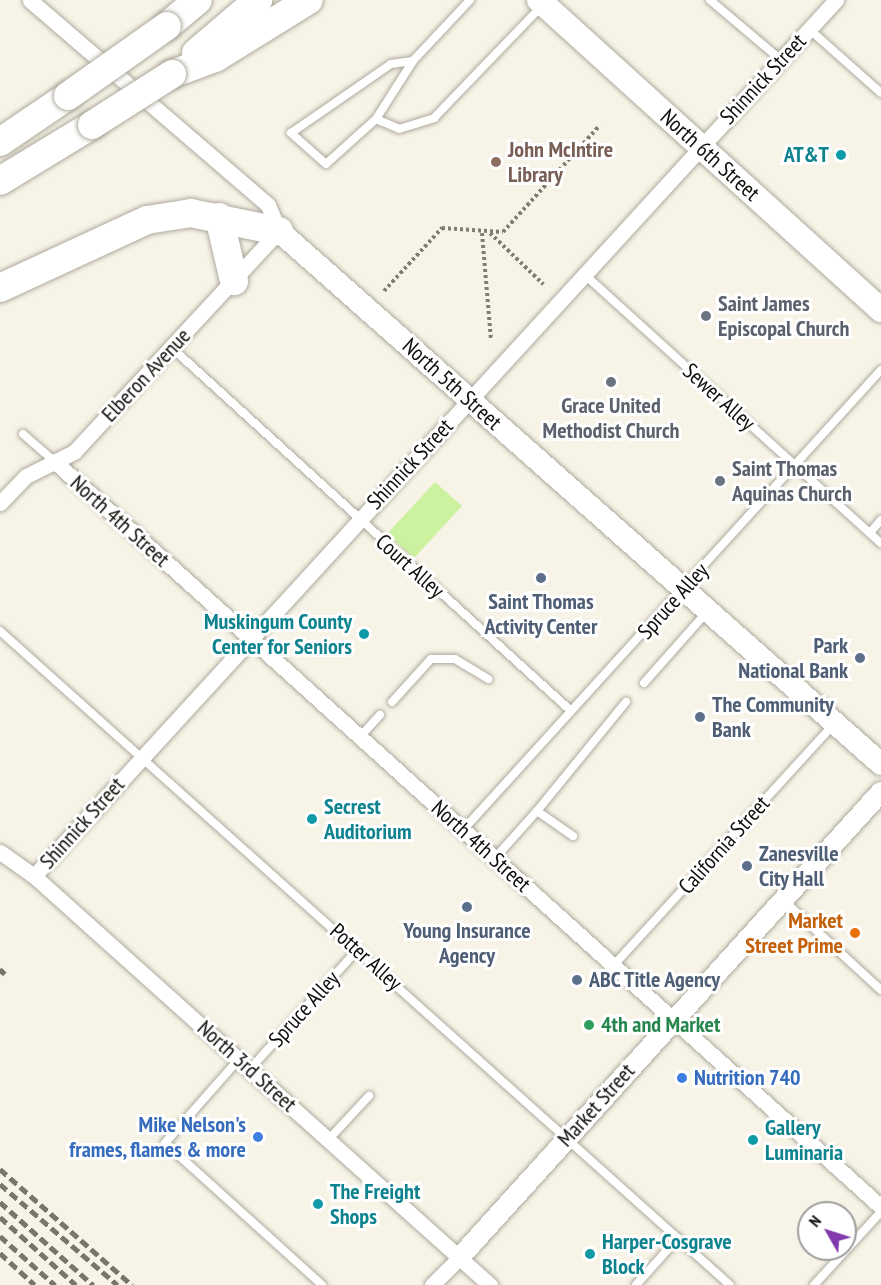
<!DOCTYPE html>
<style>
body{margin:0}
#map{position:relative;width:881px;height:1285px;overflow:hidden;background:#f7f3e6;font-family:"PT Sans Narrow",sans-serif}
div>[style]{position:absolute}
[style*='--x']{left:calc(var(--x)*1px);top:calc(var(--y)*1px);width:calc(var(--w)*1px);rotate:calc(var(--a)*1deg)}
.green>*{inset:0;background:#ccf2a0}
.path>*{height:4px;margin-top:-2px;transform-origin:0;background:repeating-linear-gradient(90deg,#807d75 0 3px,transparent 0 6px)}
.roads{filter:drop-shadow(0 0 2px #aeaa9e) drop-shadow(0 0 2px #aeaa9e)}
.service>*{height:8px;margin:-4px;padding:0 4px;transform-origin:4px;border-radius:4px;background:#fff}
.minor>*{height:15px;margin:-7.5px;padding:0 7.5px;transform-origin:7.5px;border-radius:7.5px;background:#fff}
.tertiary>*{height:20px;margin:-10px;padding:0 10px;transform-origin:10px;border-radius:10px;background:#fff}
.secondary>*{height:22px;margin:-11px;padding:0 11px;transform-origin:11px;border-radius:11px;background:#fff}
.primary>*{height:24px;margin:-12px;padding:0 12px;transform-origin:12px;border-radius:12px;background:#fff}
.motorway>*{height:28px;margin:-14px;padding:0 14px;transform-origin:14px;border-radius:14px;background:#fff}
.rail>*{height:4.5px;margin-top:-2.25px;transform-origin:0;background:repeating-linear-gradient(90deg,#78756d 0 9px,transparent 0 13.5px)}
.bridges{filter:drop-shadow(0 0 2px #aeaa9e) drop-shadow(0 0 2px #aeaa9e)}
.motorway-bridge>*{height:28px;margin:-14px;padding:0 14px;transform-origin:14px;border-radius:14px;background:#fff}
.dots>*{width:16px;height:16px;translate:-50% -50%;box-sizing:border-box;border:3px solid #fff;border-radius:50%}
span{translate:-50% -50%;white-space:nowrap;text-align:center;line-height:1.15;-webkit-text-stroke:6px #fff;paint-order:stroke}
.street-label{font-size:22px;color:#0f0d09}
.education-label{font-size:22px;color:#785e54;font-weight:700}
.left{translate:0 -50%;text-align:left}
.culture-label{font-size:22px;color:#0d838f;font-weight:700}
.right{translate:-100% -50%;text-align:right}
.worship-label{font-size:22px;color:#5b616d;font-weight:700}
.service-label{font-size:22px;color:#4e5e75;font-weight:700}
.food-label{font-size:22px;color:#c56008;font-weight:700}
.leisure-label{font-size:22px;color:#27864d;font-weight:700}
.shop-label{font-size:22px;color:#366cbe;font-weight:700}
.north{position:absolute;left:797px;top:1201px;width:60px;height:60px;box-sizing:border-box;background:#fff;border:2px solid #9f9e9d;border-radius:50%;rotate:309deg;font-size:16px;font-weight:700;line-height:24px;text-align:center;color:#0f0d09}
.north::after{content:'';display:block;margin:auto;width:21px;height:27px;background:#8239ab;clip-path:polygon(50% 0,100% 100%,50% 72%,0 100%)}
</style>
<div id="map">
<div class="green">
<i style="clip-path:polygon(435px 482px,462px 506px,414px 558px,387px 534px)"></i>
</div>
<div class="path">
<i style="--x:482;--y:233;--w:107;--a:85.2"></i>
<i style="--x:490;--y:233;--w:74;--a:43.9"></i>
<i style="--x:384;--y:291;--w:86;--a:-47.4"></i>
<i style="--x:442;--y:228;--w:61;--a:3.8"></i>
<i style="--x:503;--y:232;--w:144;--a:-47.8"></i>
</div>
<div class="roads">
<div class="service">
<i style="--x:470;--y:0;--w:83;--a:133.1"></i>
<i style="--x:413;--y:61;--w:69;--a:122.5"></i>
<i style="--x:376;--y:119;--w:25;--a:23"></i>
<i style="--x:399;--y:129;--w:37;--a:-17"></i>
<i style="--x:434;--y:118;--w:154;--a:-46.1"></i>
<i style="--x:710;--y:0;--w:93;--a:40.2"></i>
<i style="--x:809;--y:29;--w:96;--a:41.6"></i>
<i style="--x:376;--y:119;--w:67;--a:138"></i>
<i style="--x:326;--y:164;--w:47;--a:-138.5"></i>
<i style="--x:291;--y:133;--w:121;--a:-34.6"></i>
<i style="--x:391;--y:64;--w:22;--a:-8"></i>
<i style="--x:584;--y:274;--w:401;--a:42.2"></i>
<i style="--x:171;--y:347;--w:541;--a:42.3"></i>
<i style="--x:23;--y:434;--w:41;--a:41.1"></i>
<i style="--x:870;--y:533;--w:17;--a:-50"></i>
<i style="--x:0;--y:631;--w:980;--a:41.86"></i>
<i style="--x:644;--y:683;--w:94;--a:-48.5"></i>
<i style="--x:392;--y:702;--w:58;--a:-47.8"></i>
<i style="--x:431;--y:659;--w:24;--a:0"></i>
<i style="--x:455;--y:659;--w:39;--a:31"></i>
<i style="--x:360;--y:737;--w:30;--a:-48"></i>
<i style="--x:537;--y:811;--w:141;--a:-50.8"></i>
<i style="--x:463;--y:830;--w:622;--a:-47.74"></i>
<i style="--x:495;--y:858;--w:63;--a:-48.2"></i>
<i style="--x:537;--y:811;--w:44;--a:34.8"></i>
<i style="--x:783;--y:900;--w:133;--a:42.6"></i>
<i style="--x:613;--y:966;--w:326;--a:-47.6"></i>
<i style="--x:239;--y:1059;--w:112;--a:131.4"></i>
<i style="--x:165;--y:1143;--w:212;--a:42.1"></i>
<i style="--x:250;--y:1069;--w:161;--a:-48"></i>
<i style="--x:329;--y:1139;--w:59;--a:-47.1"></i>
<i style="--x:636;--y:1285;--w:63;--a:-48.2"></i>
<i style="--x:814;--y:1285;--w:99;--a:-47.5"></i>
</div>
<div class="minor">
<i style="--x:54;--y:461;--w:1114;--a:42.05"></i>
<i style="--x:0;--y:503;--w:37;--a:-46"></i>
<i style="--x:26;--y:476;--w:54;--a:-26.6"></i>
<i style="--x:74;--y:452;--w:301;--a:-47.2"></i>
<i style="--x:279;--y:231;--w:28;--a:-113"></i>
<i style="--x:268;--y:205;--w:314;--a:-139.3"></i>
<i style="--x:0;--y:852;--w:42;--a:35.2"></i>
<i style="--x:34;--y:876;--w:613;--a:41.89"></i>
<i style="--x:34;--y:876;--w:1188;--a:-47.53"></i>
<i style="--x:432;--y:1285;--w:41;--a:-45"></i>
</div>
<div class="tertiary">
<i style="--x:461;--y:1256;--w:626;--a:-47.85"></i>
</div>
<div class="secondary">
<i style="--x:279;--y:231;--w:804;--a:41.52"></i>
</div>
<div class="primary">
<i style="--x:539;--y:0;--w:462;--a:42.2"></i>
</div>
<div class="motorway">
<i style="--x:167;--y:26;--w:40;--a:-40"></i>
<i style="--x:196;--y:53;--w:82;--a:-40.5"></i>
<i style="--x:172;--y:74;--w:46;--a:-20.4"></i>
<i style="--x:215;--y:58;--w:110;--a:-31.7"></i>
<i style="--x:0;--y:142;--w:82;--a:-34.1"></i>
<i style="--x:0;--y:181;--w:108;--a:-31.3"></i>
<i style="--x:219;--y:217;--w:66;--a:76.8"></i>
<i style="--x:0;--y:288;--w:162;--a:-24.8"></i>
<i style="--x:147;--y:220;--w:45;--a:-9"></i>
<i style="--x:191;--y:213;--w:90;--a:11.6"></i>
</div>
</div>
<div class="rail">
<i style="--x:0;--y:969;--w:7;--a:45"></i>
<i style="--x:0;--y:1169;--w:176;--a:41.3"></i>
<i style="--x:0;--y:1184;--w:155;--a:40.6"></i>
<i style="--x:0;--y:1202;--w:125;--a:41.7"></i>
<i style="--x:0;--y:1217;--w:102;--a:41.8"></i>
<i style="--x:0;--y:1236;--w:74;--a:41.7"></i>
<i style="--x:0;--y:1253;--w:47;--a:42.4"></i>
</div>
<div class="bridges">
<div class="motorway-bridge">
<i style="--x:68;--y:96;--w:121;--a:-35.3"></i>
<i style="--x:92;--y:125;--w:95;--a:-32.5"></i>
</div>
</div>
<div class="dots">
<i style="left:841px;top:155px;background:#0f9aa8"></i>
<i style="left:496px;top:162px;background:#8d6e63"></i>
<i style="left:706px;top:316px;background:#6b7280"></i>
<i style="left:611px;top:382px;background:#6b7280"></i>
<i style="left:720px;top:481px;background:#6b7280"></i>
<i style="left:541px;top:578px;background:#5c6f8a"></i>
<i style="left:364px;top:634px;background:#0f9aa8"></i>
<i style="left:860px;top:658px;background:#5c6f8a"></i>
<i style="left:700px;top:717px;background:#5c6f8a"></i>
<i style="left:312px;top:819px;background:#0f9aa8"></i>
<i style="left:747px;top:866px;background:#5c6f8a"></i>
<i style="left:467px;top:907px;background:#5c6f8a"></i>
<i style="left:855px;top:933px;background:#e8710a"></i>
<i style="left:577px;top:980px;background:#5c6f8a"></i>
<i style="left:589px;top:1025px;background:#2e9e5b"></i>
<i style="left:682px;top:1078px;background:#3f7fe0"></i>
<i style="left:258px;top:1137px;background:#3f7fe0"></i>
<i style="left:753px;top:1140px;background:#0f9aa8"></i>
<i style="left:318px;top:1204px;background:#0f9aa8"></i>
<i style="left:590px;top:1254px;background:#0f9aa8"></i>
</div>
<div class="street-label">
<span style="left:763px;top:79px;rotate:-47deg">Shinnick Street</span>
<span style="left:710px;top:155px;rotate:42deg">North 6th Street</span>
<span style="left:146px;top:375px;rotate:-47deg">Elberon Avenue</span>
<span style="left:452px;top:384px;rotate:42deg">North 5th Street</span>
<span style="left:719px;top:397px;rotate:42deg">Sewer Alley</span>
<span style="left:410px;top:464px;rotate:-47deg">Shinnick Street</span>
<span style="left:120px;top:521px;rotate:42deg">North 4th Street</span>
<span style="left:410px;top:566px;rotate:42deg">Court Alley</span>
<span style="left:673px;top:601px;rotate:-48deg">Spruce Alley</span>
<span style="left:82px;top:823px;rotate:-48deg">Shinnick Street</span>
<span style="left:724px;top:845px;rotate:-48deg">California Street</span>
<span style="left:481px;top:846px;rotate:42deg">North 4th Street</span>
<span style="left:366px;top:957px;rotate:42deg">Potter Alley</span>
<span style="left:304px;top:1009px;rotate:-48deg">Spruce Alley</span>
<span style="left:247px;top:1066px;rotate:42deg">North 3rd Street</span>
<span style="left:596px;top:1105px;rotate:-48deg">Market Street</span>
</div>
<div class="education-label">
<span class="left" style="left:508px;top:162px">John McIntire<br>Library</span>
</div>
<div class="culture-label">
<span class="right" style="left:829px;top:155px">AT&amp;T</span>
<span class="right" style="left:352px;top:634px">Muskingum County<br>Center for Seniors</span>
<span class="left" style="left:324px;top:819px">Secrest<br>Auditorium</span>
<span class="left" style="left:765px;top:1140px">Gallery<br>Luminaria</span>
<span class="left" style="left:330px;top:1204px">The Freight<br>Shops</span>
<span class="left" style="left:602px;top:1254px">Harper-Cosgrave<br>Block</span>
</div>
<div class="worship-label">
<span class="left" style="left:718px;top:316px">Saint James<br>Episcopal Church</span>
<span style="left:611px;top:418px">Grace United<br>Methodist Church</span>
<span class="left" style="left:732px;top:481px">Saint Thomas<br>Aquinas Church</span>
</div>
<div class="service-label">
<span style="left:541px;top:614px">Saint Thomas<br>Activity Center</span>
<span class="right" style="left:848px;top:658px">Park<br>National Bank</span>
<span class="left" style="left:712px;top:717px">The Community<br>Bank</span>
<span class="left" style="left:759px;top:866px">Zanesville<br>City Hall</span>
<span style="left:467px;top:943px">Young Insurance<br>Agency</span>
<span class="left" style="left:589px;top:980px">ABC Title Agency</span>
</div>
<div class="food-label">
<span class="right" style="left:843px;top:933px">Market<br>Street Prime</span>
</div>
<div class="leisure-label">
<span class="left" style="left:601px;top:1025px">4th and Market</span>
</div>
<div class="shop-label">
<span class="left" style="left:694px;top:1078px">Nutrition 740</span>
<span class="right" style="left:246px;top:1137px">Mike Nelson's<br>frames, flames &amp; more</span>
</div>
<div class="north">N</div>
</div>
